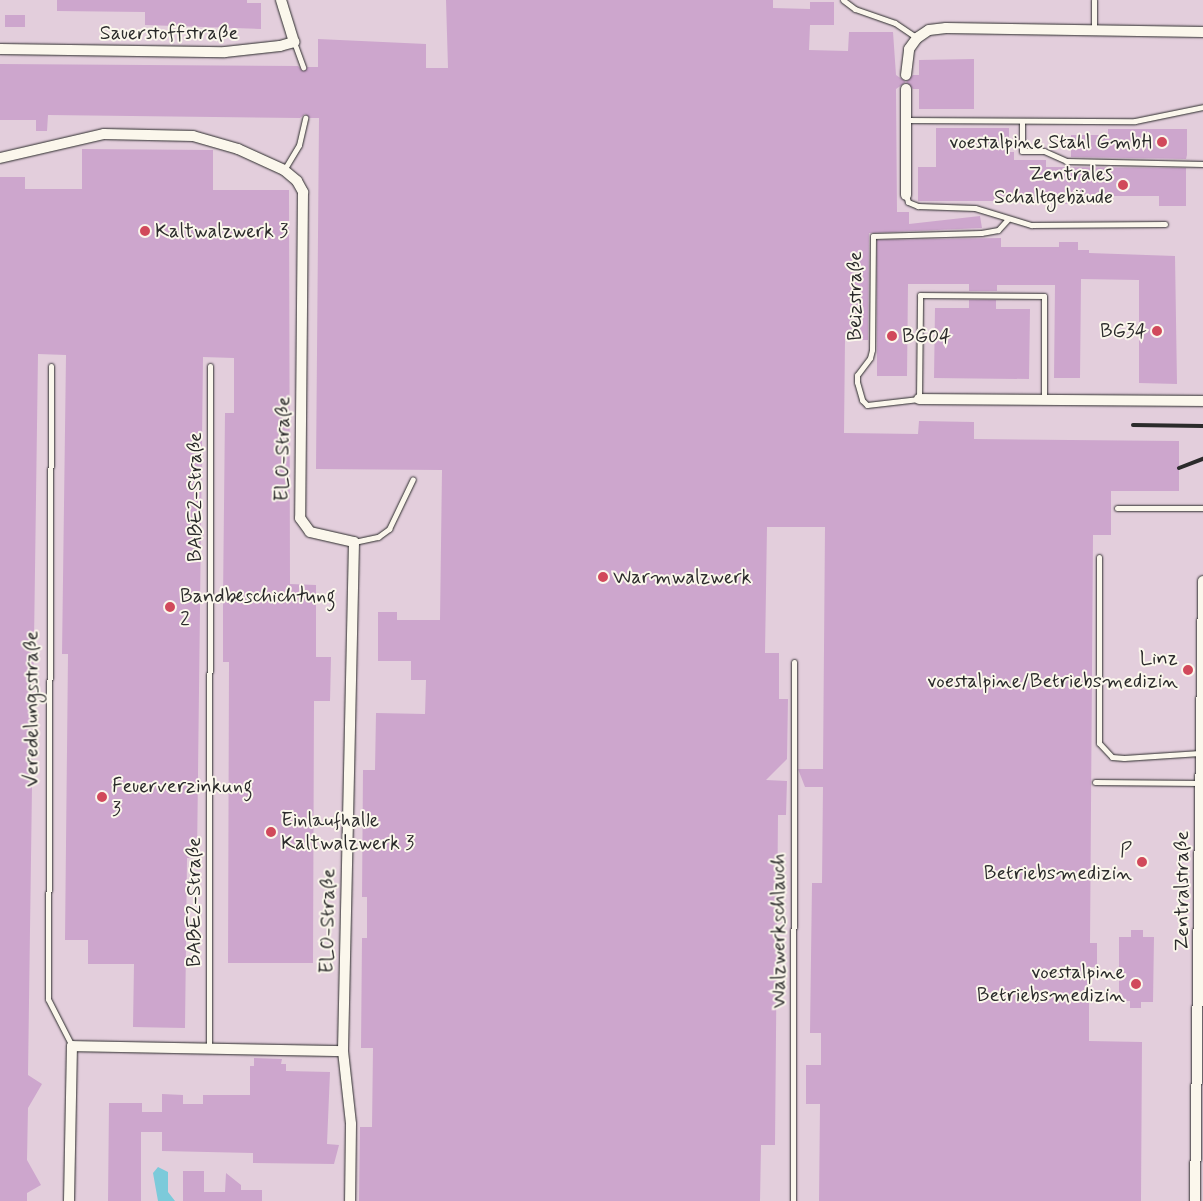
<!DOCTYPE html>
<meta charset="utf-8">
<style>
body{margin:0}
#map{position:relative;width:1203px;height:1201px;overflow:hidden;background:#eddfe3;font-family:Mynerve,sans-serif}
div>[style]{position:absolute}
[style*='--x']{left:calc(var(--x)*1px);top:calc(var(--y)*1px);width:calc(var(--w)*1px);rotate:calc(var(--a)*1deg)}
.built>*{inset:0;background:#e3cedc}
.water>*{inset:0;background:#7ccada}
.building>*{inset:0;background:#cda6cd}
.roads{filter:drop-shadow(0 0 1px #2b2b2b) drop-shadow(0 0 1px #2b2b2b)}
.service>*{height:5px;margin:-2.5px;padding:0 2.5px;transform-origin:2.5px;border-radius:2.5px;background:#fbf7ec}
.minor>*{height:10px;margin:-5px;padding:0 5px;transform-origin:5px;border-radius:5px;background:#fbf7ec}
.rail>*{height:4px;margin:-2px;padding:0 2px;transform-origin:2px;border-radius:2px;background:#2b2b2b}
.dots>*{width:14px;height:14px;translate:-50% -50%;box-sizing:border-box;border:2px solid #fbf7ec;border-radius:50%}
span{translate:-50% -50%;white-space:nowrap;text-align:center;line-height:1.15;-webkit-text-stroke:4px #fbf7ec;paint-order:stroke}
.street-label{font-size:20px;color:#2b2b2b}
.poi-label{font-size:20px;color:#2b2b2b}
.right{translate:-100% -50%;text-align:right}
.left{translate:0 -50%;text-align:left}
</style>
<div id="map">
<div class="built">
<i style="clip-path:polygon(0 0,1203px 0,1203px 1201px,0 1201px)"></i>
</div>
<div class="water">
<i style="clip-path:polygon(158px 1167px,168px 1172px,168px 1192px,175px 1201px,158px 1201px,153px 1173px)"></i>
</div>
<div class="building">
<i style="clip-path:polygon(57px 0,247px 0,247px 3px,261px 3px,261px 29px,145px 25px,145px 12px,57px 11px)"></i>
<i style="clip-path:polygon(446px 0,773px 0,773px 8px,810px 9px,810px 2px,834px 2px,834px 25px,810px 25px,809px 50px,848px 51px,849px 32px,893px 32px,896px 75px,906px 82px,913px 75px,919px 75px,919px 60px,974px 59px,974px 109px,919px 109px,919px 89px,913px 89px,906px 82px,896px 89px,897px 212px,909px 212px,909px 224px,980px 216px,982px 228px,869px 233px,868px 340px,845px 340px,844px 433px,918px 434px,919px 421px,974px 422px,974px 439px,1179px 441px,1179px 491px,1111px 491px,1111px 535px,1093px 535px,1090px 943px,1097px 943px,1097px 967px,1089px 967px,1089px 1041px,1142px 1042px,1141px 1201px,819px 1201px,820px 1104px,806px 1104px,806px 1065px,821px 1065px,821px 1033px,810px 1033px,812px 883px,822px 883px,823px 787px,805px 787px,798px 769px,823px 769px,825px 527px,767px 527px,765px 653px,779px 653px,779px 699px,788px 699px,787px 759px,766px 780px,787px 781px,786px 815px,778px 815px,775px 1145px,761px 1145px,760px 1201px,359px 1201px,360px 1127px,372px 1127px,373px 1048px,361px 1048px,362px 938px,367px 938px,367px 897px,362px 897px,363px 770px,375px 770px,376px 713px,425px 714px,426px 680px,411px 680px,411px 661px,378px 661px,378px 612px,397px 612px,397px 620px,440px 620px,442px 470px,316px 469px,319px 118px,309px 118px,305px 114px,300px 118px,48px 115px,47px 131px,36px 131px,36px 120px,0 120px,0 64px,298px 66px,303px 71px,307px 67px,318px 67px,318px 39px,426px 44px,426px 68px,448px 68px)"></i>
<i style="clip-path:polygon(5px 15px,25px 15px,25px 27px,5px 27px)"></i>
<i style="clip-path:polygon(936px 128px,1009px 128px,1009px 152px,1014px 152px,1014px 160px,1046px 160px,1046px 167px,1186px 168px,1186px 206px,1159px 206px,1159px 196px,1085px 196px,1085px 204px,1060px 204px,1060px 201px,918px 201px,918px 167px,936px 167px)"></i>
<i style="clip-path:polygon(1108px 129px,1187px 129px,1187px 155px,1186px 159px,1071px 157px,1071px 135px,1108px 135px)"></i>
<i style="clip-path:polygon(82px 149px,213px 150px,213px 190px,289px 190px,290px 584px,316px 585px,316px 657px,331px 657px,330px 701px,314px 701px,313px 963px,228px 963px,229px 662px,223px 662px,223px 599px,225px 413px,234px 413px,234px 358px,203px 357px,197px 858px,187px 858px,185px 1028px,133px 1027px,134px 964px,88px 964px,88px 940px,65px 940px,68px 654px,62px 654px,66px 355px,38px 354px,28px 1075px,42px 1084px,28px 1108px,27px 1160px,41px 1185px,27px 1193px,27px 1201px,0 1201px,0 177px,25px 177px,25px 189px,82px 189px)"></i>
<i style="clip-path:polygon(1001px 238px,1001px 247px,1059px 247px,1059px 242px,1078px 242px,1078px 250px,1089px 250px,1089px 253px,1175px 256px,1177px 384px,1139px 383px,1139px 280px,1081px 279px,1080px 378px,1054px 378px,1055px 285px,997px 285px,997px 291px,969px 291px,969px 284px,908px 284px,907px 376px,877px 376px,877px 240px)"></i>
<i style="clip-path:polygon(969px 300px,996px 300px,996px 309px,1030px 309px,1029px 379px,934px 378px,935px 308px,969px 308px)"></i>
<i style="clip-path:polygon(1131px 930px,1143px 930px,1143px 937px,1154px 937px,1153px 1002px,1141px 1002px,1141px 1008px,1130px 1008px,1130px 1001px,1119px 1001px,1119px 937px,1131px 937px)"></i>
<i style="clip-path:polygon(254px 1058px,282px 1059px,281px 1064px,286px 1064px,286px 1071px,330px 1072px,327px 1144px,339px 1145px,334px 1164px,253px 1163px,253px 1153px,162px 1151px,162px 1132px,141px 1132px,141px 1201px,108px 1201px,109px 1103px,142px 1103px,142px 1112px,162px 1112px,162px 1094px,183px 1095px,183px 1104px,203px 1104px,203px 1095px,250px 1095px,250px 1066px,254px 1066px)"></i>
<i style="clip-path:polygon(183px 1171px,204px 1171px,204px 1192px,225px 1192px,226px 1173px,241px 1185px,241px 1190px,262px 1190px,262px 1201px,183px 1201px)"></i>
</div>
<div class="roads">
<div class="service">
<i style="--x:843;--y:0;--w:15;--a:37"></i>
<i style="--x:855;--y:9;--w:42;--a:19.3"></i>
<i style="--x:895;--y:23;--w:27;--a:34"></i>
<i style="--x:1094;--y:29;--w:29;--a:-90"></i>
<i style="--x:294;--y:42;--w:27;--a:70"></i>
<i style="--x:906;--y:120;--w:229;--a:0.3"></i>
<i style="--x:1135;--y:121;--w:69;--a:-11.6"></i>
<i style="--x:1022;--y:122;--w:29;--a:90"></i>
<i style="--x:1022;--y:151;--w:22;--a:0"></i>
<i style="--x:1044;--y:151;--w:24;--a:24"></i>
<i style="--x:1066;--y:161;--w:137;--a:1.3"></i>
<i style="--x:284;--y:170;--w:29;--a:-59"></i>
<i style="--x:299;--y:145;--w:28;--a:-77"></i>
<i style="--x:906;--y:195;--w:7;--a:74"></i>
<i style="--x:908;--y:202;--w:11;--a:22"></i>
<i style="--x:918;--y:206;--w:57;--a:2"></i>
<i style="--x:975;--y:208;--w:59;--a:16.9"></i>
<i style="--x:1031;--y:225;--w:134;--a:-0.4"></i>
<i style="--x:1008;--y:219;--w:15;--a:132"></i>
<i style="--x:998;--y:230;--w:17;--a:170"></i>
<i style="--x:981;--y:233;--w:108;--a:178.4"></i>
<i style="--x:873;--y:236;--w:114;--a:90.5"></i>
<i style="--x:872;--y:350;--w:8;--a:104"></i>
<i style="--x:870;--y:358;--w:21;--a:127"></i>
<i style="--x:857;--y:375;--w:7;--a:90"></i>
<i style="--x:857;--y:382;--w:19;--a:74"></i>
<i style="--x:862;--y:400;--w:7;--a:45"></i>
<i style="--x:867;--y:405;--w:52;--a:-6.6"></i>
<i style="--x:919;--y:399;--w:104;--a:-89.4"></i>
<i style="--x:920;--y:295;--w:124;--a:0.5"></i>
<i style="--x:1044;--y:296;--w:104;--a:90"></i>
<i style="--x:51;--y:366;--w:633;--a:90.27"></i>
<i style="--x:48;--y:999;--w:53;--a:62.9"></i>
<i style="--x:1117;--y:508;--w:86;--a:0"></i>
<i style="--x:354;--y:542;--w:25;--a:-12"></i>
<i style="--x:378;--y:537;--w:14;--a:-36"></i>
<i style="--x:389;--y:529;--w:55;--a:-64.4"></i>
<i style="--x:1099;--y:557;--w:186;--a:90"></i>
<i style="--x:1099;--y:743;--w:19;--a:47"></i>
<i style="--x:1112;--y:757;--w:12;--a:5"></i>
<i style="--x:1124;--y:758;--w:76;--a:-3.8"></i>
<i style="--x:1095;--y:782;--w:105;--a:0.5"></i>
<i style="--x:209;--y:1047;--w:681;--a:-89.92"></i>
<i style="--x:793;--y:1201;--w:539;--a:-89.89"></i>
</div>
<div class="minor">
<i style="--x:0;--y:49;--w:225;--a:0.8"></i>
<i style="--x:225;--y:52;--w:55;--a:-6.2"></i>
<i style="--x:280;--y:46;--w:15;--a:-16"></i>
<i style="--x:294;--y:42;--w:44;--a:-107.2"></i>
<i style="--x:906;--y:75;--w:26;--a:-83"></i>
<i style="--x:909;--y:49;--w:14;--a:-54"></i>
<i style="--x:917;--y:38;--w:14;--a:-34"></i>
<i style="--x:929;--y:30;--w:17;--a:-7"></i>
<i style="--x:946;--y:28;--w:257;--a:0.9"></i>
<i style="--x:0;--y:158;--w:107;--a:-13"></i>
<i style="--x:104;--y:134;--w:89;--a:1.3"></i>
<i style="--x:193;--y:136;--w:47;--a:16.1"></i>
<i style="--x:238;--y:149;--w:51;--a:24.5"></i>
<i style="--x:284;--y:170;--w:17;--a:40"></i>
<i style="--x:297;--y:181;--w:13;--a:61"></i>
<i style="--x:303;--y:192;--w:326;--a:90.5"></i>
<i style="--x:300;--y:518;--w:17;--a:54"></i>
<i style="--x:310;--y:532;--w:45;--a:12.8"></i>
<i style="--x:354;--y:542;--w:509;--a:91.24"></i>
<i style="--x:343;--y:1051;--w:73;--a:83.7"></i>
<i style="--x:351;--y:1124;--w:77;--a:90.7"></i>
<i style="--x:906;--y:195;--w:106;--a:-90"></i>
<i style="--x:919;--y:399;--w:284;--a:0.4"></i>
<i style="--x:69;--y:1201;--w:155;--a:-88.9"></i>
<i style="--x:72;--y:1046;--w:271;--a:1.1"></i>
<i style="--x:1195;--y:1201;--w:620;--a:-89.26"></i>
</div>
</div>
<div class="rail">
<i style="--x:1133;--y:425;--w:70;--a:0.8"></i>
<i style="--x:1179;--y:468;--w:26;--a:-21"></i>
</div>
<div class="dots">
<i style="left:1162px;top:142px;background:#d1495b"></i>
<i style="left:1123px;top:185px;background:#d1495b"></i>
<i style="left:145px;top:231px;background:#d1495b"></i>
<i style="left:1157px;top:331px;background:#d1495b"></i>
<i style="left:892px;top:336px;background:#d1495b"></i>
<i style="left:603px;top:577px;background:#d1495b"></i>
<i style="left:170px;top:607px;background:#d1495b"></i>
<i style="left:1188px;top:670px;background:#d1495b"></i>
<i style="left:102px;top:797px;background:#d1495b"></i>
<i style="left:271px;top:832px;background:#d1495b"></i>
<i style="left:1142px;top:862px;background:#d1495b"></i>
<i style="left:1136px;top:984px;background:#d1495b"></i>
</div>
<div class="street-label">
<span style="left:169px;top:33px">Sauerstoffstraße</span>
<span style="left:855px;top:296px;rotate:-90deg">Beizstraße</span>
<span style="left:283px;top:449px;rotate:-89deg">ELO-Straße</span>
<span style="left:195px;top:497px;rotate:-90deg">BABE2-Straße</span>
<span style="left:32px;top:709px;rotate:-90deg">Veredelungsstraße</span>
<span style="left:1182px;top:891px;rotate:-90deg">Zentralstraße</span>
<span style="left:194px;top:902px;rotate:-90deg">BABE2-Straße</span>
<span style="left:328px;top:921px;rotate:-89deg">ELO-Straße</span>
<span style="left:779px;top:931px;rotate:-90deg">Walzwerkschlauch</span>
</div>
<div class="poi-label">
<span class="right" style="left:1152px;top:142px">voestalpine Stahl GmbH</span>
<span class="right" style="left:1113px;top:186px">Zentrales<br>Schaltgebäude</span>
<span class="left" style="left:155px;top:231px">Kaltwalzwerk 3</span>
<span class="right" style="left:1147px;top:331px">BG34</span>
<span class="left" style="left:902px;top:336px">BG04</span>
<span class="left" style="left:613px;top:577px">Warmwalzwerk</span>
<span class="left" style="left:180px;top:608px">Bandbeschichtung<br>2</span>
<span class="right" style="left:1178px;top:670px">Linz<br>voestalpine/Betriebsmedizin</span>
<span class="left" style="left:112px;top:798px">Feuerverzinkung<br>3</span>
<span class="left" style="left:281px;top:832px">Einlaufhalle<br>Kaltwalzwerk 3</span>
<span class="right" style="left:1132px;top:862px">P<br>Betriebsmedizin</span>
<span class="right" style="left:1125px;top:984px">voestalpine<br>Betriebsmedizin</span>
</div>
</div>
